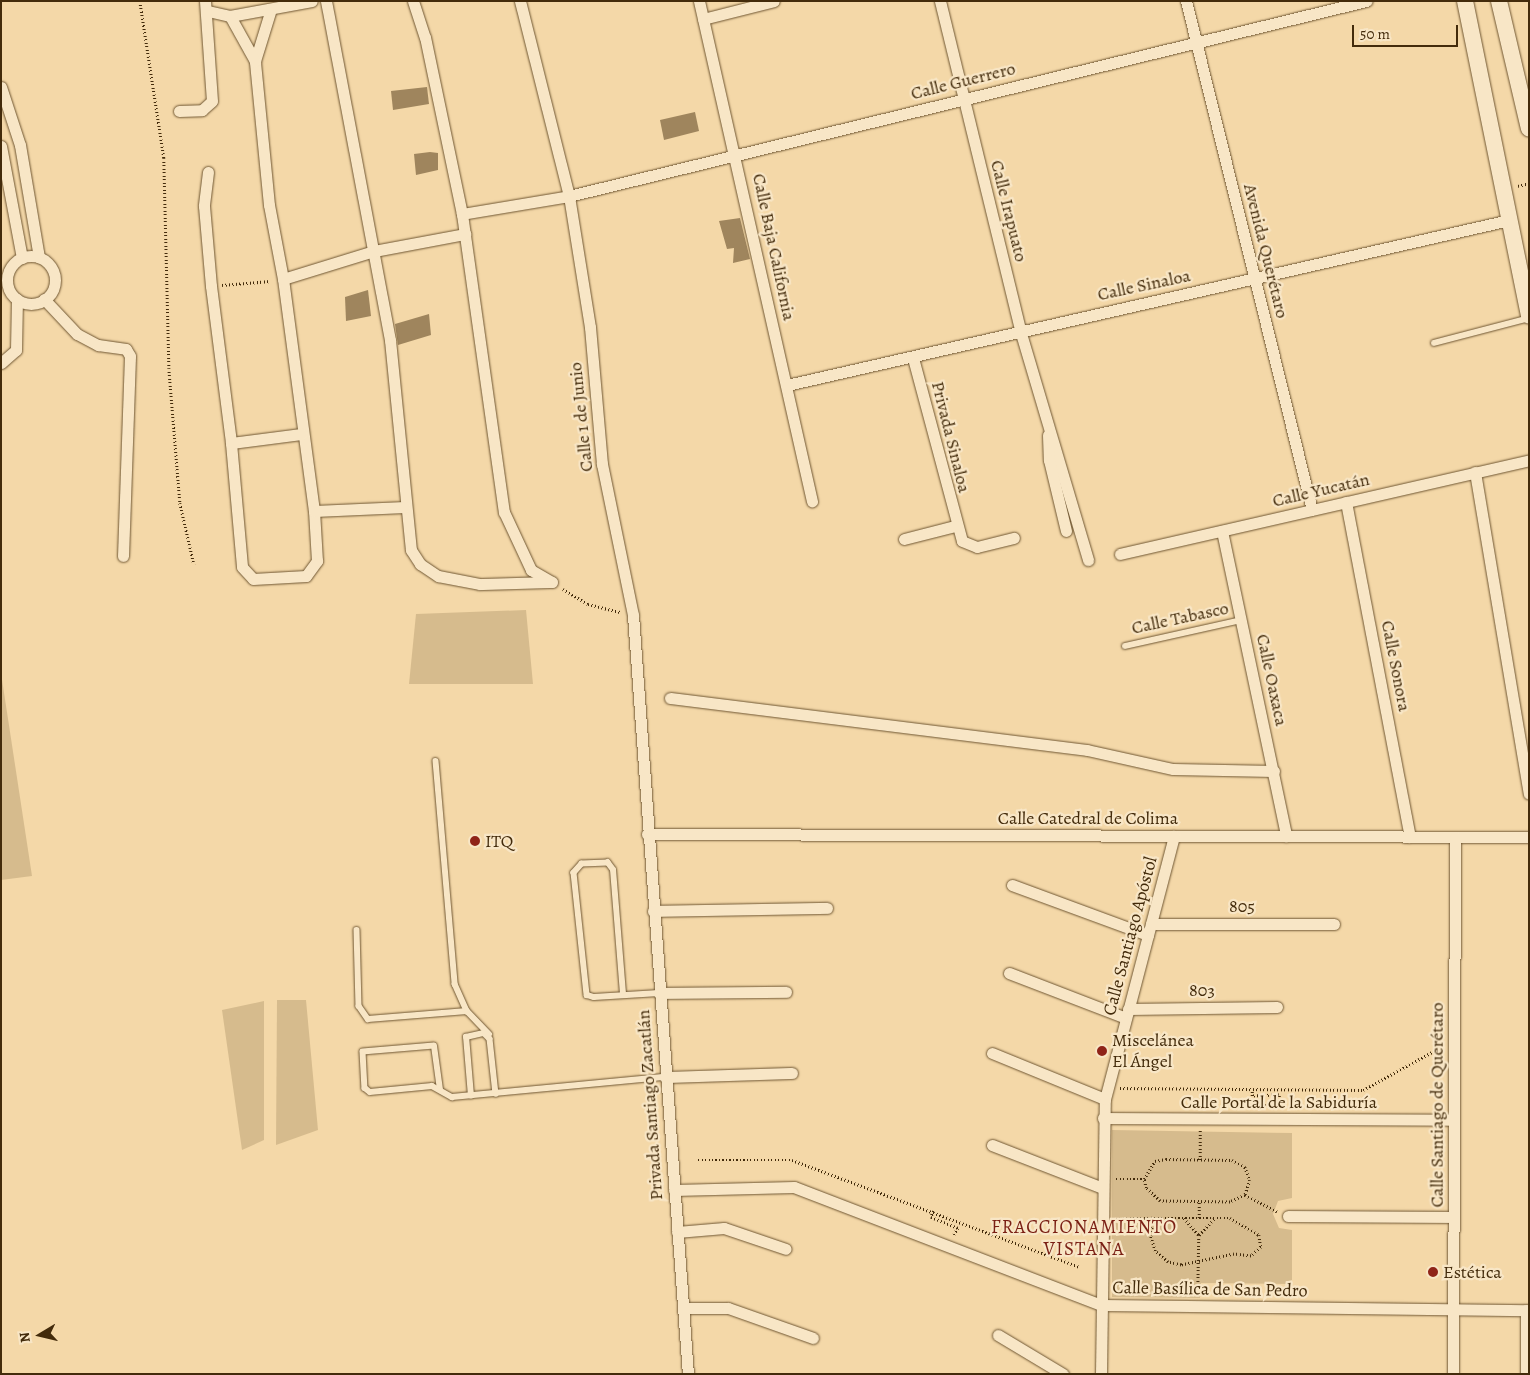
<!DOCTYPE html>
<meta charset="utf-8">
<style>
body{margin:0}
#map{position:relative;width:1530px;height:1375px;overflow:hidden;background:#f4d8a8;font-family:Alegreya,serif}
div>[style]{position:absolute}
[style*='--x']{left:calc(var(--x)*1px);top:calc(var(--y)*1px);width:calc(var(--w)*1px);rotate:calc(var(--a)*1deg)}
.green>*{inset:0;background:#d6bb8d}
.building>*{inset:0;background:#9f855d}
.path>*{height:2.5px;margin-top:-1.25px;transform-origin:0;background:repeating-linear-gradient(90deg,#432b0b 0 1px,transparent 0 3.5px)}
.roads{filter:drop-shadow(0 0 1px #6f5632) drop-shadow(0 0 1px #6f5632)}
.lane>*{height:5.5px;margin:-2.75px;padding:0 2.75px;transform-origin:2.75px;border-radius:2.75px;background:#f8e6c6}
.street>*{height:11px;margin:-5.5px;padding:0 5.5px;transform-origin:5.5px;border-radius:5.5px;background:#f8e6c6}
.street>.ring{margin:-5.5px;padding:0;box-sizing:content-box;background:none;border:11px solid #f8e6c6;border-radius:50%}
.secondary>*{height:16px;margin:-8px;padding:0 8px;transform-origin:8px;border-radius:8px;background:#f8e6c6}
.dots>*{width:14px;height:14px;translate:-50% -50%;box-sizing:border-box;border:2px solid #f8e6c6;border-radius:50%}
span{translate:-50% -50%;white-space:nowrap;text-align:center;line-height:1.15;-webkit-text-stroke:4.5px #f8e6c6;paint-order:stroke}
.street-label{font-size:18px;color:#432b0b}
.poi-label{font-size:18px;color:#432b0b}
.left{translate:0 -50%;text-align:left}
.neighbourhood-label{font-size:19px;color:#7a1f14;letter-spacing:1px}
.frame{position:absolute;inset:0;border:2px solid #432b0b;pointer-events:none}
.north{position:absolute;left:15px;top:1310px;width:50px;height:50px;-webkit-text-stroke:4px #f8e6c6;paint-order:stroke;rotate:261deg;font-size:14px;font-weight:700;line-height:20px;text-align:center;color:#432b0b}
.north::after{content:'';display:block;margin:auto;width:18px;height:22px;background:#432b0b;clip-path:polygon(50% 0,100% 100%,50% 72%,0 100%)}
.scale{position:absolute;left:1352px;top:25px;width:106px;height:22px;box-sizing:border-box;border:2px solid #432b0b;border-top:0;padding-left:6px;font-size:15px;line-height:18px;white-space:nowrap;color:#432b0b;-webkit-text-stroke:4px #f8e6c6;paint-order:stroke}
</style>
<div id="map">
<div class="green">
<i style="clip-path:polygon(526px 610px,533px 684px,409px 684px,416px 614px)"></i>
<i style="clip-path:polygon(1px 673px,32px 876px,1px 880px)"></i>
<i style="clip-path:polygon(277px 1000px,306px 1000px,318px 1130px,276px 1145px)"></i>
<i style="clip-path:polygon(264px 1001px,264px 1140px,242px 1150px,222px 1010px)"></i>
<i style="clip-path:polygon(1112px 1130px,1292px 1133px,1292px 1198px,1278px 1201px,1273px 1214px,1279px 1228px,1292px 1230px,1292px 1284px,1201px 1283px,1200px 1298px,1112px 1297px)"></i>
</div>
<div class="building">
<i style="clip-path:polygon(427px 87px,429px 104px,393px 110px,391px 91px)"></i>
<i style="clip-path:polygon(695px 112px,699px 131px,664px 140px,660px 120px)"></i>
<i style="clip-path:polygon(430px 152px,438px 153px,438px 170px,416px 175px,414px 154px)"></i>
<i style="clip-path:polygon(740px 218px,750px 259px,733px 263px,734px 248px,727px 249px,719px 221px)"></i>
<i style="clip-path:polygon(368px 290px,371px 316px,346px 321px,345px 297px)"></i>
<i style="clip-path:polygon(429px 314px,431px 335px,398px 345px,395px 324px)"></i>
</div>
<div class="path">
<i style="--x:140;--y:1;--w:159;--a:81.3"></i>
<i style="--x:164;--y:158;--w:210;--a:88.6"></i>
<i style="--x:169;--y:368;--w:135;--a:85.3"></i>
<i style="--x:180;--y:503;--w:63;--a:77.1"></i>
<i style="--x:1518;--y:186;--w:11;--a:-15"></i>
<i style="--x:222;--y:285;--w:49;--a:-4.7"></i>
<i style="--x:563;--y:589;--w:29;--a:31"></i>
<i style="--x:588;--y:604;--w:33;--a:14"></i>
<i style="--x:1120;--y:1088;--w:243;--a:0.5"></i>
<i style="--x:1363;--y:1090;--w:79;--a:-28.8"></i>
<i style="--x:1251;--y:1107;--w:28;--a:-6"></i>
<i style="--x:1279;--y:1104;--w:9;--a:-90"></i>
<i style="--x:1279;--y:1095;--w:27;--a:178"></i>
<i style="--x:1252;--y:1096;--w:7;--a:-90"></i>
<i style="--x:1166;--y:1159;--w:66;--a:0.9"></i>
<i style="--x:1232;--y:1160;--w:15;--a:28"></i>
<i style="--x:1245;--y:1167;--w:14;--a:69"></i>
<i style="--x:1250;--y:1180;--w:16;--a:108"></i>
<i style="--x:1245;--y:1195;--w:17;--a:155"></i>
<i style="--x:1230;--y:1202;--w:70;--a:-179.2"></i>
<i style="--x:1160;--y:1201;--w:19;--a:-137"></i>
<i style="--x:1146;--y:1188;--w:9;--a:-103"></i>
<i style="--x:1144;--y:1179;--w:21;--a:-59"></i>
<i style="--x:1155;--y:1161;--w:11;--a:-10"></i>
<i style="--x:698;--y:1160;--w:94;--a:0"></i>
<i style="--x:792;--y:1160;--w:306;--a:20.4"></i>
<i style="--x:1200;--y:1160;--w:30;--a:-90"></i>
<i style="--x:1116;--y:1179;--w:28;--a:0"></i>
<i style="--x:1245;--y:1195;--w:36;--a:27"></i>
<i style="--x:934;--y:1211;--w:7;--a:117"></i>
<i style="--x:931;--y:1217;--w:29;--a:22"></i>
<i style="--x:958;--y:1228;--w:8;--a:120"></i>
<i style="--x:1184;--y:1218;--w:23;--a:49"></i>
<i style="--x:1199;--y:1235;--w:60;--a:91"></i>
<i style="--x:1199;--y:1218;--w:16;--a:-90"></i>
<i style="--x:1116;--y:1219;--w:38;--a:-2"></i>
<i style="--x:1154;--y:1218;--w:76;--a:0"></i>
<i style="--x:1230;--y:1218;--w:34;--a:30"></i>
<i style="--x:1259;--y:1235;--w:12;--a:81"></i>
<i style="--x:1261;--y:1247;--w:13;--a:138"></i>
<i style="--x:1251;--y:1256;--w:17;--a:-173"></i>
<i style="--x:1234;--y:1254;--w:54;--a:168.3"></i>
<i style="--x:1181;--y:1265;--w:13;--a:-167"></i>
<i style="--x:1168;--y:1262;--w:17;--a:-140"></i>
<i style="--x:1155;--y:1251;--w:17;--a:-107"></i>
<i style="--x:1150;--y:1235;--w:17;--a:-77"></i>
<i style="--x:1199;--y:1235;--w:23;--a:-47"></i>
</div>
<div class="roads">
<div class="lane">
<i style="--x:1434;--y:343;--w:98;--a:-14.7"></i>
<i style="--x:1125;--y:646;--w:119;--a:-12.6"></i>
<i style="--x:436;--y:761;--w:224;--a:85.1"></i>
<i style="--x:455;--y:984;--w:30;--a:66"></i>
<i style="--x:467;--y:1011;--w:32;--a:46"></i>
<i style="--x:357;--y:930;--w:76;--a:88.5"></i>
<i style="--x:359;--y:1006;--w:16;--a:55"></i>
<i style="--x:368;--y:1019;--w:99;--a:-4.6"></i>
<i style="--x:623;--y:994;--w:124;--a:-94.6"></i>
<i style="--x:613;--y:870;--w:9;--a:-126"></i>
<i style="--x:608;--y:863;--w:26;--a:178"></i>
<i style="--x:582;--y:864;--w:12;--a:132"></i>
<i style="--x:574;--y:873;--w:123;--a:83.9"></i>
<i style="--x:587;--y:995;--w:7;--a:16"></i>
<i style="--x:594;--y:997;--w:65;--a:-3.5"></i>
<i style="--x:440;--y:1090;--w:44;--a:-97.8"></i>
<i style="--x:434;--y:1046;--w:71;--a:175.2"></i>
<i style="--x:363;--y:1052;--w:36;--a:87"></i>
<i style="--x:365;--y:1088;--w:6;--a:39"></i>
<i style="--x:370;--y:1092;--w:62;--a:-5.5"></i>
<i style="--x:432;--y:1086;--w:23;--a:29"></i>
<i style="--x:452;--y:1097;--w:214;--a:-5.4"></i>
<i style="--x:471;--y:1096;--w:59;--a:-94.8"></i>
<i style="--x:466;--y:1037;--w:18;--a:-13"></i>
<i style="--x:484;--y:1033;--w:8;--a:45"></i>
<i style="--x:490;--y:1039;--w:55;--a:83.8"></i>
</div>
<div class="street">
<i style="--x:326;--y:1;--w:345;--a:79.3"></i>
<i style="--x:390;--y:340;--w:211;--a:84.3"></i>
<i style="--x:411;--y:550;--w:17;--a:57"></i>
<i style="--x:420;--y:564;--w:22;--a:34"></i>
<i style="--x:438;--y:576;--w:43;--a:10.8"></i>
<i style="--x:480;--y:584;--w:72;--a:-1.6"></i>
<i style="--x:413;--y:1;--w:38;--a:72"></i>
<i style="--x:425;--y:37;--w:181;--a:78.2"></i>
<i style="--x:462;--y:214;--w:301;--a:82"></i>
<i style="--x:504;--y:512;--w:64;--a:65"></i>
<i style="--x:531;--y:570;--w:24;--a:30"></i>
<i style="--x:520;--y:1;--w:201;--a:75.9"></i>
<i style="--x:569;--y:196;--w:133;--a:80.9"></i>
<i style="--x:590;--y:327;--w:138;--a:85"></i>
<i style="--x:602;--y:464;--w:154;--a:78.4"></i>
<i style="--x:633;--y:615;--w:761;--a:85.86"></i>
<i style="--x:699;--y:1;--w:513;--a:77.27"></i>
<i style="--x:940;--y:1;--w:339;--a:76.3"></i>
<i style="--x:1020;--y:330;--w:240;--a:73.5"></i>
<i style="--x:1186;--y:1;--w:524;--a:76.1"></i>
<i style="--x:208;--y:11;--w:23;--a:13"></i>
<i style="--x:230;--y:16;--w:83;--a:-10.4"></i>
<i style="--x:703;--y:19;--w:73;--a:-14.2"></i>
<i style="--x:255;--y:61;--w:54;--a:-72.9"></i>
<i style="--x:1;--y:87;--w:61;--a:71.9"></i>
<i style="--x:20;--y:145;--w:114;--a:80.4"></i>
<i style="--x:179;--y:111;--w:23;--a:-2"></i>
<i style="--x:202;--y:110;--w:13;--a:-42"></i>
<i style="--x:212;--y:101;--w:100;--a:-94"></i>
<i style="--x:1;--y:146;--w:114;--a:79.4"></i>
<i style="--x:208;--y:172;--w:34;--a:97"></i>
<i style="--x:204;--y:206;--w:80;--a:85"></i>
<i style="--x:211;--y:286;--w:158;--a:82.7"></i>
<i style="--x:231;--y:443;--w:124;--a:84.9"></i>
<i style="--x:242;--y:567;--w:16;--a:47"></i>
<i style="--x:253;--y:579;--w:53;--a:-3.2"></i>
<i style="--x:306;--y:576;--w:19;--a:-54"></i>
<i style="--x:317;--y:561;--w:50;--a:-93.4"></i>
<i style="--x:314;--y:511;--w:234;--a:-97.6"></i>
<i style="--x:283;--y:279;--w:75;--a:-100.7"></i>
<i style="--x:269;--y:205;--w:145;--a:-95.6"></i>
<i style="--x:255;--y:61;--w:51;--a:-119.1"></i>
<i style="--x:462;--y:214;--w:109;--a:-9.5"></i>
<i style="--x:569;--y:196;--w:821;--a:-13.75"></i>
<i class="ring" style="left:7px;top:256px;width:37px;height:37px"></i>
<i style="--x:283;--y:279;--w:95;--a:-17.1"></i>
<i style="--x:374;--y:251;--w:93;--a:-10.6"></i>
<i style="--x:44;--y:299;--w:48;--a:46.7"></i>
<i style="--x:77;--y:334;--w:24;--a:28"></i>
<i style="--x:98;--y:345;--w:28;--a:8"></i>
<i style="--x:126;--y:349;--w:8;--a:60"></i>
<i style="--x:130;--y:356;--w:200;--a:92"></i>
<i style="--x:913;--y:358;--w:189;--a:75"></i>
<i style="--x:962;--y:541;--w:16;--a:22"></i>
<i style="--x:977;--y:547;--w:38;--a:-14"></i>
<i style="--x:1;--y:363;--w:20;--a:-41"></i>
<i style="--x:16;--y:350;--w:51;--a:-88.9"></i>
<i style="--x:787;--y:385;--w:741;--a:-12.87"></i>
<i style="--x:1048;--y:435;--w:25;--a:88"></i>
<i style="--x:1049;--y:460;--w:73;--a:76.5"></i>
<i style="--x:231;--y:443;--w:71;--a:-7.3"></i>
<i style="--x:1475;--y:472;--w:326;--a:80.5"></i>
<i style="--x:1346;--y:502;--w:341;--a:79.2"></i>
<i style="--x:314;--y:511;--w:91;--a:-2.5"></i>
<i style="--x:1222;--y:531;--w:312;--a:78.1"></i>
<i style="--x:904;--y:539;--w:53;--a:-14.3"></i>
<i style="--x:1120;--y:554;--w:420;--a:-12.9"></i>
<i style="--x:670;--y:698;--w:420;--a:7.1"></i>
<i style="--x:1087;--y:750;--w:88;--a:12.5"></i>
<i style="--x:1173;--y:769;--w:101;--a:1.1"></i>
<i style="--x:647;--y:834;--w:882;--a:0.19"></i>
<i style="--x:1012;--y:885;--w:145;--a:20.2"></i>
<i style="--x:653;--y:911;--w:174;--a:-1"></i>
<i style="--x:1151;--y:924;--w:183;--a:0"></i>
<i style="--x:1009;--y:973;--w:125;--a:21"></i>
<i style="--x:659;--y:993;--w:127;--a:-0.5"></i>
<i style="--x:1128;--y:1009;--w:149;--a:-0.8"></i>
<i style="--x:992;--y:1053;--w:122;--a:22.2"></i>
<i style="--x:665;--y:1077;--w:127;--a:-1.8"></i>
<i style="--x:1103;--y:1118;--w:351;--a:0.3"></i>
<i style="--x:992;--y:1145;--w:119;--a:21.2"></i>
<i style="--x:674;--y:1190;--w:120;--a:-1.4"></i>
<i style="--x:794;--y:1187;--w:330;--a:21"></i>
<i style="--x:1102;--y:1305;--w:427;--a:0.7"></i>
<i style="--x:1288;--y:1216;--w:166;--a:0.3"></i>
<i style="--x:677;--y:1232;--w:47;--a:-4.9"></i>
<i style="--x:724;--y:1228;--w:65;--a:18.7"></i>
<i style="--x:683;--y:1308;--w:45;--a:0"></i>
<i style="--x:728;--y:1308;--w:90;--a:19.4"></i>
<i style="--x:1526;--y:1310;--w:64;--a:90"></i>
<i style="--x:998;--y:1335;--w:76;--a:31"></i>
<i style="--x:1101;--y:1374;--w:275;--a:-89.2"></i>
<i style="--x:1105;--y:1099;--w:272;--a:-75.3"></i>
<i style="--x:1453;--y:1374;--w:537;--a:-89.79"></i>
</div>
<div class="secondary">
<i style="--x:1465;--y:1;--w:321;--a:78.5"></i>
<i style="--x:1499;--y:1;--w:131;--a:76.8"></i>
</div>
</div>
<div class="dots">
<i style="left:475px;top:841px;background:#8f2418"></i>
<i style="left:1102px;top:1051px;background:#8f2418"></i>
<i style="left:1433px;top:1272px;background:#8f2418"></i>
</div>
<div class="street-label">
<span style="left:963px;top:81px;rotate:-14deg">Calle Guerrero</span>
<span style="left:1009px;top:211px;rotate:76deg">Calle Irapuato</span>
<span style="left:774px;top:247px;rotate:78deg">Calle Baja California</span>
<span style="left:1266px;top:251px;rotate:76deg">Avenida Querétaro</span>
<span style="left:1144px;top:285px;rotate:-12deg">Calle Sinaloa</span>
<span style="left:581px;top:417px;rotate:-96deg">Calle 1 de Junio</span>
<span style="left:951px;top:437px;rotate:76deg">Privada Sinaloa</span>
<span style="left:1321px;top:490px;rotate:-13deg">Calle Yucatán</span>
<span style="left:1180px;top:618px;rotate:-12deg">Calle Tabasco</span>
<span style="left:1396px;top:666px;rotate:79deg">Calle Sonora</span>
<span style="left:1272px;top:680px;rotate:78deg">Calle Oaxaca</span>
<span style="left:1088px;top:818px">Calle Catedral de Colima</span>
<span style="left:1242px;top:906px">805</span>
<span style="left:1130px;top:936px;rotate:-75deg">Calle Santiago Apóstol</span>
<span style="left:1202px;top:990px">803</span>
<span style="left:1279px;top:1102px">Calle Portal de la Sabiduría</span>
<span style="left:650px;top:1105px;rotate:-94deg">Privada Santiago Zacatlán</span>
<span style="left:1437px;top:1105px;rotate:-90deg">Calle Santiago de Querétaro</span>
<span style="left:1210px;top:1289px;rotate:1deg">Calle Basílica de San Pedro</span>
</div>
<div class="poi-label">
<span class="left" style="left:485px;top:841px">ITQ</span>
<span class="left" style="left:1112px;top:1051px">Miscelánea<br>El Ángel</span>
<span class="left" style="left:1443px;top:1272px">Estética</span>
</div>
<div class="neighbourhood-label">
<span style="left:1084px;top:1239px">FRACCIONAMIENTO<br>VISTANA</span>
</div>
<div class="frame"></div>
<div class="north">N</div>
<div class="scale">50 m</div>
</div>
